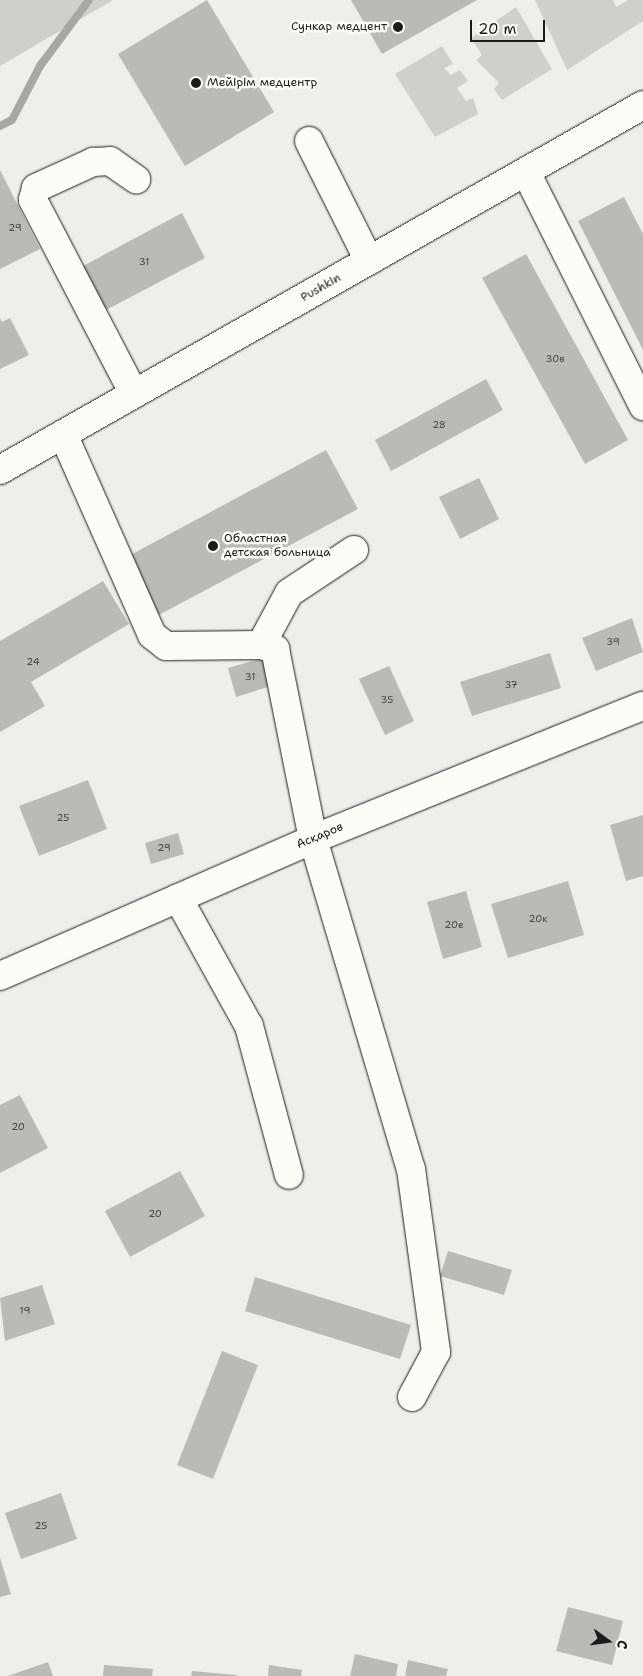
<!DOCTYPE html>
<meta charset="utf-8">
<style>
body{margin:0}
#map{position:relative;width:643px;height:1676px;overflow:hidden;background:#f0eeea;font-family:"Shantell Sans",sans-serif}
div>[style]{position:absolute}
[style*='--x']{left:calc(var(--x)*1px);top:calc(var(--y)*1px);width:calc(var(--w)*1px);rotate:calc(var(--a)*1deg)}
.green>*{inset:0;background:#d0cfcc}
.stream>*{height:8px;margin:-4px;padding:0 4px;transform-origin:4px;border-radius:4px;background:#a8a7a3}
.building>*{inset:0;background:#bbbab6}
.roads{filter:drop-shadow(0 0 1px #1c1c1c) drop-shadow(0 0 1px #1c1c1c)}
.minor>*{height:28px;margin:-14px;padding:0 14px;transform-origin:14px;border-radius:14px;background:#fdfcf7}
.dots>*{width:14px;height:14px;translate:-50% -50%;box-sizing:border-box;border:2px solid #fdfcf7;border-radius:50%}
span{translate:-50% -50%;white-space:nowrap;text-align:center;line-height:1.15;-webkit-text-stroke:5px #fdfcf7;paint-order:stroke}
.number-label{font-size:10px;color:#444442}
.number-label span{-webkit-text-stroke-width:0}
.poi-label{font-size:12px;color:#1c1c1c}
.right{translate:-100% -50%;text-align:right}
.left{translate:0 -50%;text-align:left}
.street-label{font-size:12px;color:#1c1c1c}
.north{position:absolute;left:583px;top:1616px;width:50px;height:50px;-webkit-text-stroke:4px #fdfcf7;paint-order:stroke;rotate:104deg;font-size:14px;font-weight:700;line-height:20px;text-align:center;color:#1c1c1c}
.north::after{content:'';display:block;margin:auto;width:18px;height:22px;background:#1c1c1c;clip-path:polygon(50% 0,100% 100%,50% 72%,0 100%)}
.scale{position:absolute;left:470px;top:20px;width:75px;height:22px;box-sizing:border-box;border:2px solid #1c1c1c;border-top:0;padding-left:6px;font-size:15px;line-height:18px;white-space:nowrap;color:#1c1c1c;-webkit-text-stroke:4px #fdfcf7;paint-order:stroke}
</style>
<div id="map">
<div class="green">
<i style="clip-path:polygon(0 0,113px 0,0 66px)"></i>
<i style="clip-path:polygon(535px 0,613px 0,616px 7px,628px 0,643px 0,643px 21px,567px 70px)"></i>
<i style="clip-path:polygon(516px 7px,552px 69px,502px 100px,494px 89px,499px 83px,476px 60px,482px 55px,471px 38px)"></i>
<i style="clip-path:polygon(442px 46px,453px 64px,444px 68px,451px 75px,460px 70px,468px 81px,457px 88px,466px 101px,473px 98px,478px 114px,435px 137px,395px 74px)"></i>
</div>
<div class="stream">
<i style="--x:0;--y:126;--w:13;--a:-27"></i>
<i style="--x:12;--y:120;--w:61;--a:-62.6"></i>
<i style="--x:40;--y:66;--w:82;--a:-53.4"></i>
</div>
<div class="building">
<i style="clip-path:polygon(207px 0,274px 112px,185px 166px,118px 54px)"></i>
<i style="clip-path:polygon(351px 0,477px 0,382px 54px)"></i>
<i style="clip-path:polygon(0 170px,40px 249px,0 269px)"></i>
<i style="clip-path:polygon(624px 197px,643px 234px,643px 350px,578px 221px)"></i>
<i style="clip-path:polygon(182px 213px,205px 258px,106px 310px,83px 266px)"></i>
<i style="clip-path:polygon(526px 254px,628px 440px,585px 464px,482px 278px)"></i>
<i style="clip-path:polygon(0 318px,2px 322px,10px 318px,29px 355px,0 369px)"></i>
<i style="clip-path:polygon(486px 379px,503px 410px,391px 471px,375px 440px)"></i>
<i style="clip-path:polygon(326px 450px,358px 509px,155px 617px,123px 559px)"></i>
<i style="clip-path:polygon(479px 478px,499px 519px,460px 539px,439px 497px)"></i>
<i style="clip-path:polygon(103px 581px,129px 624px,31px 682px,45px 706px,0 732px,0 641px)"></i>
<i style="clip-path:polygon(632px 618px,643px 652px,596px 671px,582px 638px)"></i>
<i style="clip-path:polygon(550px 653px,561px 688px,472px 716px,460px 682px)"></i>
<i style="clip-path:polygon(263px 658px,271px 686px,236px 697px,228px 668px)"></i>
<i style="clip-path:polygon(389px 666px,414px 721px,385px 735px,359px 679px)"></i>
<i style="clip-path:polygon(88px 780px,107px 829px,39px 856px,19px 806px)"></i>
<i style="clip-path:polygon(643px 815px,643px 876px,626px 881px,610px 825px)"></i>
<i style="clip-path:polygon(178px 833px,184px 854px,151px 864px,145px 843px)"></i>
<i style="clip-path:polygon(568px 881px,584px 935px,508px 958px,491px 904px)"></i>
<i style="clip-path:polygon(466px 891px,482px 947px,443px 959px,427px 902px)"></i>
<i style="clip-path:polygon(20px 1095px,48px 1148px,0 1173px,0 1105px)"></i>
<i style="clip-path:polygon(180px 1171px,205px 1216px,130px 1257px,105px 1211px)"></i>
<i style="clip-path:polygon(448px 1251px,512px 1270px,504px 1295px,440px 1276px)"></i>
<i style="clip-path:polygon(255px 1277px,411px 1325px,400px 1359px,245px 1311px)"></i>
<i style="clip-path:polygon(42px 1285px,55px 1324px,5px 1341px,0 1298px)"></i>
<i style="clip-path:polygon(222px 1351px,258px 1365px,213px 1479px,177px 1465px)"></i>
<i style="clip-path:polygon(61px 1493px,77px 1539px,21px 1559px,5px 1513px)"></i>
<i style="clip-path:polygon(0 1558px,11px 1594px,0 1597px)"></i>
<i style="clip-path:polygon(568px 1607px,623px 1621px,612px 1665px,556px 1651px)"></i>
<i style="clip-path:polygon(355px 1654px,398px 1664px,396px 1676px,350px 1676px)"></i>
<i style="clip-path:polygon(408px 1660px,448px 1669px,446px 1676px,405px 1676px)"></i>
<i style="clip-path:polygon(48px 1662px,53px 1676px,8px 1676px)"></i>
<i style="clip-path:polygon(104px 1665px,153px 1669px,152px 1676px,103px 1676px)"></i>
<i style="clip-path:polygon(269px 1665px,302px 1670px,301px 1676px,268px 1676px)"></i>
<i style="clip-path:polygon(192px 1671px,237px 1675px,237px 1676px,191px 1676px)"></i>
</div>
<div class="roads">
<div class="minor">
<i style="--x:309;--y:141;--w:134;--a:63.4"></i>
<i style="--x:526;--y:172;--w:262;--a:63.4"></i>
<i style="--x:134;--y:394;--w:219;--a:-117.5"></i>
<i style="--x:33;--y:200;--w:12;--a:-76"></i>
<i style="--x:36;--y:188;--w:63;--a:-24.5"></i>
<i style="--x:93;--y:162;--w:17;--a:-3"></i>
<i style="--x:110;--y:161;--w:32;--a:35"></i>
<i style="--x:63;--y:434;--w:220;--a:66.1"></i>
<i style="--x:152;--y:635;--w:18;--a:38"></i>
<i style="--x:166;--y:646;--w:95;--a:-0.6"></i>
<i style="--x:261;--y:645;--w:15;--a:16"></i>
<i style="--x:275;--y:649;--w:194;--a:78.7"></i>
<i style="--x:313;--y:839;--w:344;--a:73.5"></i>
<i style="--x:411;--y:1169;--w:185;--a:82.2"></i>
<i style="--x:436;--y:1352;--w:51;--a:118.1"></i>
<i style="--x:0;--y:470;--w:739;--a:-29.58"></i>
<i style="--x:261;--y:645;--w:59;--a:-61.7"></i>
<i style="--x:289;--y:593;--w:78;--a:-33.5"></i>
<i style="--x:178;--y:898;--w:146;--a:61"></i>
<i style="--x:249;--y:1026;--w:154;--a:75"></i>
<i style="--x:0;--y:976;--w:342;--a:-23.6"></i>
<i style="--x:313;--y:839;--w:356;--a:-22"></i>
</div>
</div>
<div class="dots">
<i style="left:398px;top:27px;background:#1c1c1c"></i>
<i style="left:196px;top:83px;background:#1c1c1c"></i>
<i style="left:213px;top:546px;background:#1c1c1c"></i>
</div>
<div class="number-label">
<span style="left:15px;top:228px">29</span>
<span style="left:144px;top:262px">31</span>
<span style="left:555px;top:359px">30в</span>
<span style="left:439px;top:425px">28</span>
<span style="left:613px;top:642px">39</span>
<span style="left:33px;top:662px">24</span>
<span style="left:250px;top:677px">31</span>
<span style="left:511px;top:685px">37</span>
<span style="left:387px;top:700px">35</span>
<span style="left:63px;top:818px">25</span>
<span style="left:164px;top:848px">29</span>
<span style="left:538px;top:919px">20к</span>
<span style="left:454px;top:925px">20е</span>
<span style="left:18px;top:1127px">20</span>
<span style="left:155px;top:1214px">20</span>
<span style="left:25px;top:1311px">19</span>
<span style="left:41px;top:1526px">25</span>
</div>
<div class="poi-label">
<span class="right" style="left:387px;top:27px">Сункар медцент</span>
<span class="left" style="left:207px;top:83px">Мейірім медцентр</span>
<span class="left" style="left:224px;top:546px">Областная<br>детская больница</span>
</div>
<div class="street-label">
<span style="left:321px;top:288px;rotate:-30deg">Pushkin</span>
<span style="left:320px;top:836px;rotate:-23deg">Асқаров</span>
</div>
<div class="north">С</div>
<div class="scale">20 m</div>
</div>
